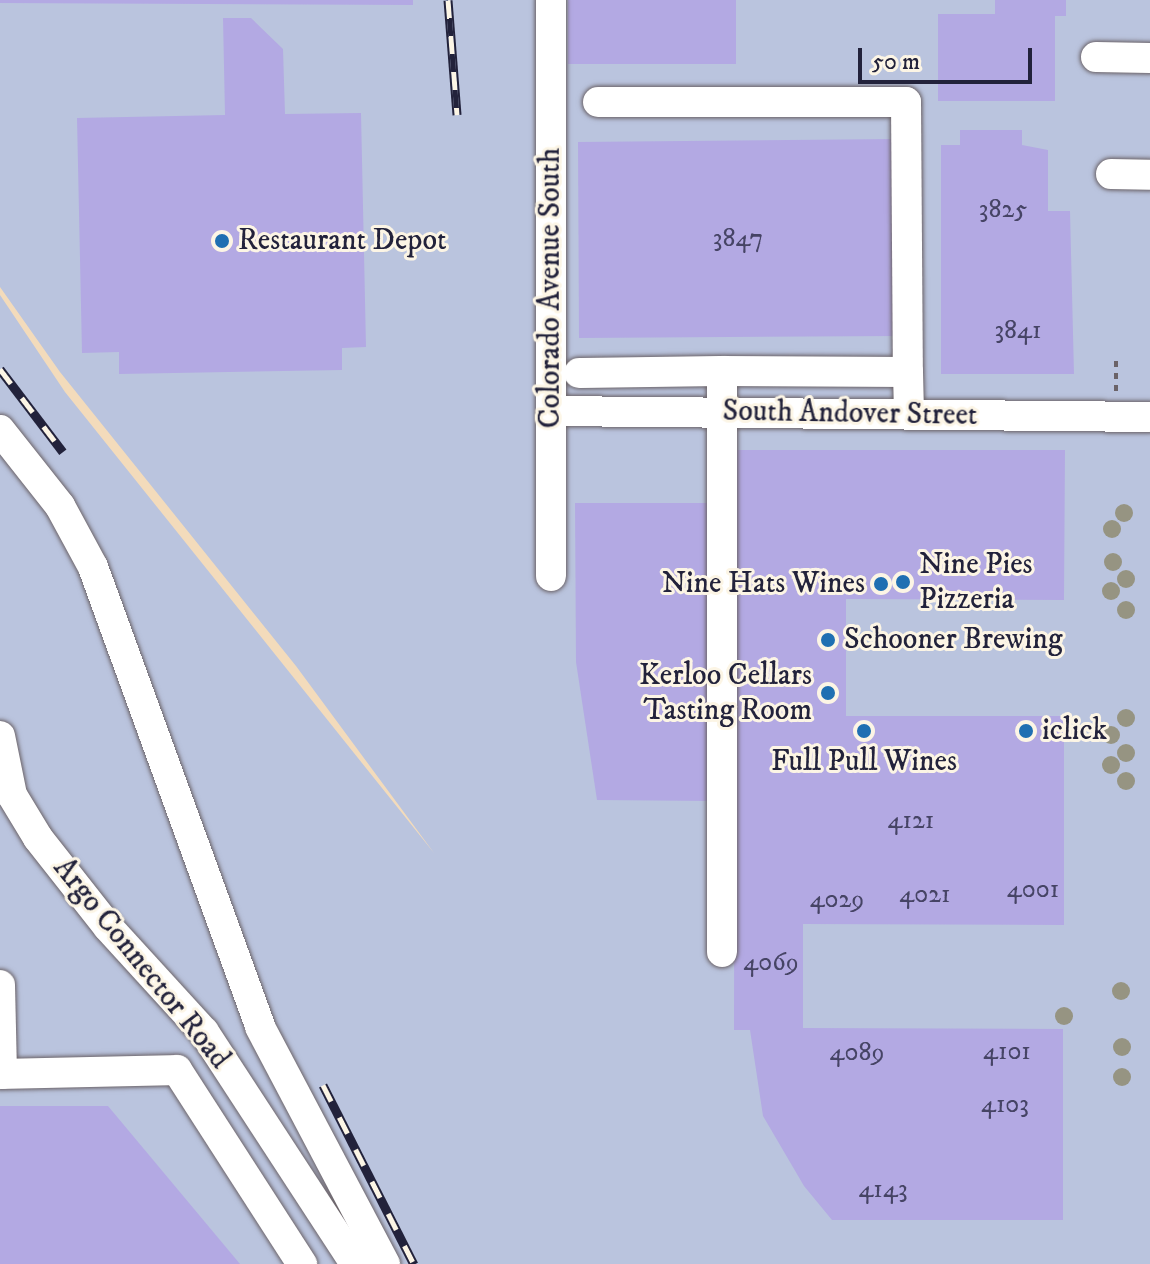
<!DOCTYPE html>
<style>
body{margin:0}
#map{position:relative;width:1150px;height:1264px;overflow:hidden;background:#f3dbbb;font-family:"IM FELL DW Pica",serif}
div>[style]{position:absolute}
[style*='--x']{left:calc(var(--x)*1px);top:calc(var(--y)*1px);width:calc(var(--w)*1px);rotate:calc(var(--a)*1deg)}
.industrial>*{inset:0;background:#bac4de}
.building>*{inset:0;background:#b3a9e3}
.path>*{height:4px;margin-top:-2px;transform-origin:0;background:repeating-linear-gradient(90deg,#6b6368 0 6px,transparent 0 12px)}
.roads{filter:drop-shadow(0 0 2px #6b6368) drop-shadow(0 0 2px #6b6368)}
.minor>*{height:30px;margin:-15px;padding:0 15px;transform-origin:15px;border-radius:15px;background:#fff}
.rail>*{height:9px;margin-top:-4.5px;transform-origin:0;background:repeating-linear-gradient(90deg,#fcf5e5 0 18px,#22223b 0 36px);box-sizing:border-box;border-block:2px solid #22223b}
.trees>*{width:18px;height:18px;margin:-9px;border-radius:50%;background:#969482}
.dots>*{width:22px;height:22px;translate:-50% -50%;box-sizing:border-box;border:4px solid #fcf5e5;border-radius:50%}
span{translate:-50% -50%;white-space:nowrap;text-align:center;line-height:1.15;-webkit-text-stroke:6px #fcf5e5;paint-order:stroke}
.number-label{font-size:26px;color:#464465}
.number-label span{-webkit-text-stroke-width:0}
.poi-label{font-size:30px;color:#22223b}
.left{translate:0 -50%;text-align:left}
.right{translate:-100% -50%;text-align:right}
.street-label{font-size:30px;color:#22223b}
.scale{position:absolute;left:858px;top:48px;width:174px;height:36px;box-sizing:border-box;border:4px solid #22223b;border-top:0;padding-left:10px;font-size:24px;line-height:28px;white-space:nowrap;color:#22223b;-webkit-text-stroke:6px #fcf5e5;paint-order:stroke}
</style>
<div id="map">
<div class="industrial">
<i style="clip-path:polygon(0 0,1150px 0,1150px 1264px,0 1264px,0 295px,65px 392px,434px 853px,296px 666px,60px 372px,0 287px)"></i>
</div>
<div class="building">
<i style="clip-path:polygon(0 0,413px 0,413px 5px,0 3px)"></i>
<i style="clip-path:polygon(568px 0,736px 0,736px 64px,568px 64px)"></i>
<i style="clip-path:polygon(995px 0,1066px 0,1066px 16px,1055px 16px,1055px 101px,938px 101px,938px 14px,995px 14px)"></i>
<i style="clip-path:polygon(223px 18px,251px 18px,283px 49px,285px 114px,361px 113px,366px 347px,342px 348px,342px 370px,119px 374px,119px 352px,82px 353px,77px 118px,225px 115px)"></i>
<i style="clip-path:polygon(960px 130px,1022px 130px,1022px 145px,1048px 150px,1048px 211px,1070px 211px,1074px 374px,941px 374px,941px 145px,960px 145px)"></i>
<i style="clip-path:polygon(897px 139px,899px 336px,579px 338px,578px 142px)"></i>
<i style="clip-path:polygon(735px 450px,1065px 450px,1064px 600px,846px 599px,846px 716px,1064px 716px,1064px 925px,803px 924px,803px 1028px,1063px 1029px,1063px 1220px,832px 1220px,804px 1186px,763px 1116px,750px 1030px,734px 1030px)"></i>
<i style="clip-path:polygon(575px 503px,714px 503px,713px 801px,597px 800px,576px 662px)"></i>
<i style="clip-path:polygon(0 1106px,108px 1106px,240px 1264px,0 1264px)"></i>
</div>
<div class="path">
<i style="--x:1116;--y:391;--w:33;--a:-90"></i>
</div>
<div class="roads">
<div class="minor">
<i style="--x:1096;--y:57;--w:54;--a:1.1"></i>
<i style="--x:598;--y:102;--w:308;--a:0"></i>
<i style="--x:906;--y:102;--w:270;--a:89.6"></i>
<i style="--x:1111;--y:174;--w:39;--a:1"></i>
<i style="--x:579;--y:373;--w:143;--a:-0.8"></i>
<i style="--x:551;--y:411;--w:599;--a:0.57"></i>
<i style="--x:0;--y:430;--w:97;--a:51.7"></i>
<i style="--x:60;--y:506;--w:69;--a:61.6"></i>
<i style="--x:93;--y:567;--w:489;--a:70"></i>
<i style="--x:260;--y:1027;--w:268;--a:62.2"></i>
<i style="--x:551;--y:576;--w:576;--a:-90"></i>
<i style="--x:0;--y:736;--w:60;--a:78.5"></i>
<i style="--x:12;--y:795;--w:50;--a:58.8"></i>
<i style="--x:38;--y:838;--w:113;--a:51.8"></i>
<i style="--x:108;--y:927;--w:142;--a:47.6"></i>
<i style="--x:204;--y:1032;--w:277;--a:56.9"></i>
<i style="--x:722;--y:952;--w:581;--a:-90"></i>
<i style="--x:722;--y:371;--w:186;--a:0.3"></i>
<i style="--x:908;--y:372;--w:42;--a:88.6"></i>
<i style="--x:0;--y:985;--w:89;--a:88.7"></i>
<i style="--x:0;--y:1074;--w:177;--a:-1.3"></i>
<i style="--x:177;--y:1070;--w:231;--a:57.2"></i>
</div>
</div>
<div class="rail">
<i style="--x:448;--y:0;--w:115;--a:85.5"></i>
<i style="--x:0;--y:369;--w:104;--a:52.8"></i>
<i style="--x:323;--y:1085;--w:201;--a:63.1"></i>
</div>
<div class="trees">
<i style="left:1124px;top:513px"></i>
<i style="left:1112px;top:529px"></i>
<i style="left:1113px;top:562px"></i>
<i style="left:1126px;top:579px"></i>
<i style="left:1111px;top:591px"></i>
<i style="left:1126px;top:610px"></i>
<i style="left:1126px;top:718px"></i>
<i style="left:1111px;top:735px"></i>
<i style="left:1126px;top:753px"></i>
<i style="left:1111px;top:765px"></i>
<i style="left:1126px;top:781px"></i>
<i style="left:1121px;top:991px"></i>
<i style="left:1064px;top:1016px"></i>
<i style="left:1122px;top:1047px"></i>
<i style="left:1122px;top:1077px"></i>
</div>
<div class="dots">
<i style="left:222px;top:241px;background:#1f6fb2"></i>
<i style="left:903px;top:582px;background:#1f6fb2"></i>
<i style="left:881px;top:584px;background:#1f6fb2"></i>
<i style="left:828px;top:640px;background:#1f6fb2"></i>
<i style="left:828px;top:693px;background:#1f6fb2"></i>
<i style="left:864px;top:731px;background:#1f6fb2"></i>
<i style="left:1026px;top:731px;background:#1f6fb2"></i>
</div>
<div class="number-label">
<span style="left:1003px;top:210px">3825</span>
<span style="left:738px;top:239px">3847</span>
<span style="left:1018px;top:331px">3841</span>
<span style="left:911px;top:821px">4121</span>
<span style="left:1033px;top:890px">4001</span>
<span style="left:925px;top:895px">4021</span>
<span style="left:837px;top:900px">4029</span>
<span style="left:771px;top:963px">4069</span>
<span style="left:1007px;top:1052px">4101</span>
<span style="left:857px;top:1053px">4089</span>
<span style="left:1005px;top:1105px">4103</span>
<span style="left:883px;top:1190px">4143</span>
</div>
<div class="poi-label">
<span class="left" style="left:238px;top:241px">Restaurant Depot</span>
<span class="left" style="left:919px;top:582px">Nine Pies<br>Pizzeria</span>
<span class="right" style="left:865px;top:584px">Nine Hats Wines</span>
<span class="left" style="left:844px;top:640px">Schooner Brewing</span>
<span class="right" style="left:812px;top:693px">Kerloo Cellars<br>Tasting Room</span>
<span class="left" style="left:1042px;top:731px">iclick</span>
<span style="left:864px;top:762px">Full Pull Wines</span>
</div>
<div class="street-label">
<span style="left:551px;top:288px;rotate:-90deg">Colorado Avenue South</span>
<span style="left:850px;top:414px;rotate:1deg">South Andover Street</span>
<span style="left:141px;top:964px;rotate:51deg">Argo Connector Road</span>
</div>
<div class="scale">50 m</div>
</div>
